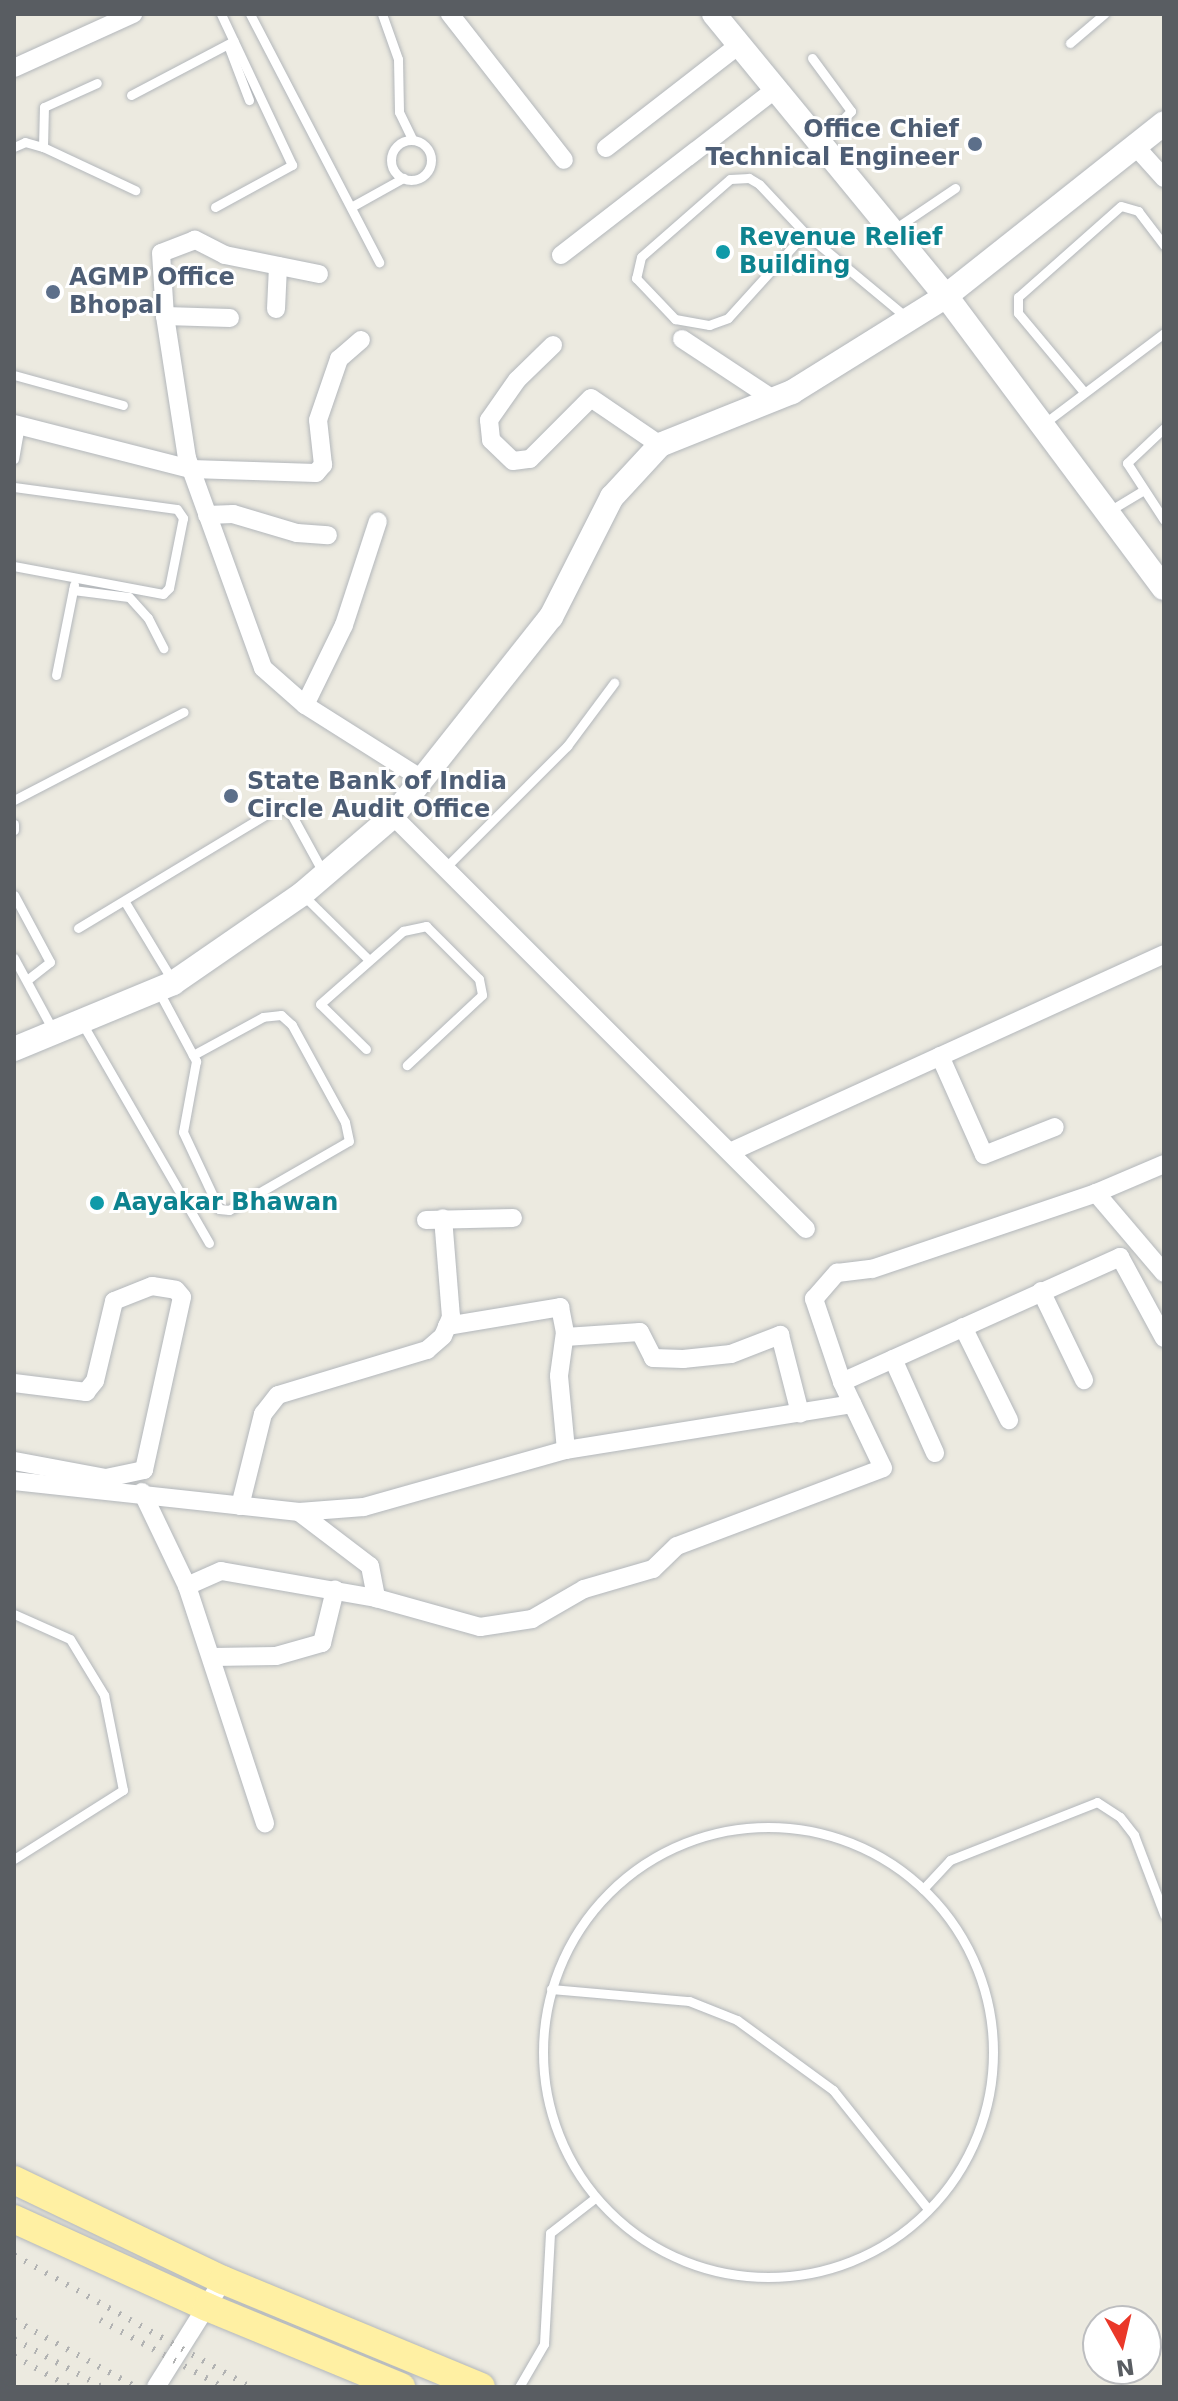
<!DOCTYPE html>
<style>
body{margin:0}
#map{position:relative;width:1178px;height:2401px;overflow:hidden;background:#eceae0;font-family:"DejaVu Sans",sans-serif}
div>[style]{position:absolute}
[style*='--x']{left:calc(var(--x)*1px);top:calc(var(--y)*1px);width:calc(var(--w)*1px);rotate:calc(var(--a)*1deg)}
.roads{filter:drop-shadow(0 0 2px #b3b7bb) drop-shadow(0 0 2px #b3b7bb)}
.lane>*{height:9px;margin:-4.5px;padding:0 4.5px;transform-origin:4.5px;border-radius:4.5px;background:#fff}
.lane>.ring{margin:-4.5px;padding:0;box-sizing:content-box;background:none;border:9px solid #fff;border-radius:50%}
.street>*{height:18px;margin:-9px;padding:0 9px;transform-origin:9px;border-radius:9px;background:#fff}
.secondary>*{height:24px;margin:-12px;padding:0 12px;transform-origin:12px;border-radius:12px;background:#fff}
.primary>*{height:28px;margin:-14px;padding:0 14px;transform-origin:14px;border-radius:14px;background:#fff0a3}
.rail>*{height:6px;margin-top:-3px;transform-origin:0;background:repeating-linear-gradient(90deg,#b2b3b3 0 2px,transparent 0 12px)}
.dots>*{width:22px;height:22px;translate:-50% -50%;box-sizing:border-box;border:4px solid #fff;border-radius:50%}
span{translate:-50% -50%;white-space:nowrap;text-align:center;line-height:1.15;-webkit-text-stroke:6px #fff;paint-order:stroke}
.service-label{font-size:24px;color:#4e5e75;font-weight:700}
.right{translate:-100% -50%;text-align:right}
.left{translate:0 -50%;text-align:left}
.culture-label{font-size:24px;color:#0d838f;font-weight:700}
.frame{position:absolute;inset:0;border:16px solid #595d62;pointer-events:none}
.north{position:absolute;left:1082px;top:2305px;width:80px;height:80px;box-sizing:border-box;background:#fff;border:2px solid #bdbec0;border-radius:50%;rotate:172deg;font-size:22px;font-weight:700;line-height:32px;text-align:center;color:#595d62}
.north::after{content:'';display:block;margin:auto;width:28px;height:36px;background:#ea3829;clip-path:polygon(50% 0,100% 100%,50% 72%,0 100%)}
</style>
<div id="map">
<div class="roads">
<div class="lane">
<i style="--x:250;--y:14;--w:280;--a:62.5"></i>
<i style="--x:382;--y:14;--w:48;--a:70.4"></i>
<i style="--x:398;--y:59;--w:53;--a:88.9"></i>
<i style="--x:399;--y:112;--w:30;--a:64"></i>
<i style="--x:1070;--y:43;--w:45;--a:-40.5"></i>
<i style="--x:228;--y:45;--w:59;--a:69.1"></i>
<i style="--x:812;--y:58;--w:66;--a:53.7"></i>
<i style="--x:851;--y:111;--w:45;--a:134.1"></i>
<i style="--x:131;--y:95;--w:116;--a:-27.7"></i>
<i class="ring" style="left:391px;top:140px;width:31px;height:31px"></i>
<i style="--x:14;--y:147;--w:12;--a:-24"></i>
<i style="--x:25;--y:142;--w:19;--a:16"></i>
<i style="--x:43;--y:147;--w:102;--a:25.1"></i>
<i style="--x:43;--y:147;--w:40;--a:-88.6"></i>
<i style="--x:44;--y:107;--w:58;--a:-24.4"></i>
<i style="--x:215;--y:207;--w:88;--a:-28.6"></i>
<i style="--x:292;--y:165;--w:167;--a:-115.2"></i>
<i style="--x:351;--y:207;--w:60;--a:-29.1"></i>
<i style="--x:893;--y:230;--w:75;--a:-34.1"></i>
<i style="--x:805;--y:233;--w:67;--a:-133.2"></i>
<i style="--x:759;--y:184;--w:12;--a:-149"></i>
<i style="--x:749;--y:178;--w:19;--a:177"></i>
<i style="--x:730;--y:179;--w:118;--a:138.8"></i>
<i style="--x:641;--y:257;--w:22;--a:103"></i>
<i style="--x:636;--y:278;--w:57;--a:46.4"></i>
<i style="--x:675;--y:319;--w:35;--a:10"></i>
<i style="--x:709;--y:325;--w:20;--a:-20"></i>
<i style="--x:728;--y:318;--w:115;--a:-47.8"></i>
<i style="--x:805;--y:233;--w:131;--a:39.7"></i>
<i style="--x:14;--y:375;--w:113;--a:15.4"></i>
<i style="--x:1084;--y:392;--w:103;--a:-129.9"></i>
<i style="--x:1018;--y:313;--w:16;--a:-90"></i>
<i style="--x:1018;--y:297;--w:137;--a:-41.5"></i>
<i style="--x:1121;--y:206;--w:18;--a:16"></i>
<i style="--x:1138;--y:211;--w:43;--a:52.6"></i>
<i style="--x:1042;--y:425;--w:153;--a:-37"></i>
<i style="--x:1164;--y:428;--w:51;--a:136.6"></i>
<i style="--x:1127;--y:463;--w:68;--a:57"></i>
<i style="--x:14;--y:459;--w:34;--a:-80"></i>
<i style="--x:14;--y:487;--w:164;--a:7.7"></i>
<i style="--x:177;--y:509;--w:11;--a:56"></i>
<i style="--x:183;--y:518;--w:71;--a:101.3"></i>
<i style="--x:169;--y:588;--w:8;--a:135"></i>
<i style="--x:163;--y:594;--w:152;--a:-169.4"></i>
<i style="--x:1109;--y:511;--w:39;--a:-31"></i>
<i style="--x:73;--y:590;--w:56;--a:7.1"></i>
<i style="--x:129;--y:597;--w:28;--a:48"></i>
<i style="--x:148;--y:618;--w:34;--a:63"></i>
<i style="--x:56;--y:675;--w:92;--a:-78.7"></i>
<i style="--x:14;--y:800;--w:191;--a:-27.4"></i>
<i style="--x:14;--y:824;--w:6;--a:90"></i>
<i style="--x:445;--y:868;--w:173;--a:-45"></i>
<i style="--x:567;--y:746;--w:79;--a:-53.3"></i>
<i style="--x:302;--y:894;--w:94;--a:44.6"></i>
<i style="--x:14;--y:895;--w:76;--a:61.8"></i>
<i style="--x:50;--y:962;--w:29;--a:142"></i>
<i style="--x:125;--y:902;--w:91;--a:58.9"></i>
<i style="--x:78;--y:928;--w:232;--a:-31.1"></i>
<i style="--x:277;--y:808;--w:14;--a:17"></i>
<i style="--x:290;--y:812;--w:71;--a:61.3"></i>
<i style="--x:14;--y:958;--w:84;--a:61.6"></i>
<i style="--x:158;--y:990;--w:81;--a:61.8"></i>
<i style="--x:196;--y:1061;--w:72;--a:100.4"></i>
<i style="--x:183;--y:1132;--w:85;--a:64.9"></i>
<i style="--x:219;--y:1209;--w:10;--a:6"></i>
<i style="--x:229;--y:1210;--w:138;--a:-29.9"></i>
<i style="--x:349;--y:1141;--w:19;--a:-102"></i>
<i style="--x:345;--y:1122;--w:111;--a:-118.7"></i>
<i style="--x:292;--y:1025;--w:15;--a:-138"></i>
<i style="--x:281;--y:1015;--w:18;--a:174"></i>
<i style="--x:263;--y:1017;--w:80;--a:151.5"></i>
<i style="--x:82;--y:1023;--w:254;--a:60"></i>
<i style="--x:366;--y:1049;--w:64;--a:-135.6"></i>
<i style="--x:320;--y:1004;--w:111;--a:-41.3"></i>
<i style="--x:403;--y:931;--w:24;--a:-12"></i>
<i style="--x:426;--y:926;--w:75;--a:45"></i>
<i style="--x:479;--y:979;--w:16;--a:79"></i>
<i style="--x:482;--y:995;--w:103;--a:137"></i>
<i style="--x:14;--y:1614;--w:61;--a:24.1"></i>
<i style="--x:70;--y:1639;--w:66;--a:58.7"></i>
<i style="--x:104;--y:1695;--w:97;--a:78.7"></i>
<i style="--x:123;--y:1790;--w:129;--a:147.7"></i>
<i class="ring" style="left:543px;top:1827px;width:441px;height:441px"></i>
<i style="--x:923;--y:1889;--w:40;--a:-47"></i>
<i style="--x:950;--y:1860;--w:158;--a:-21.5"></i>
<i style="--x:1097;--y:1802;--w:27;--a:33"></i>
<i style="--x:1120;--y:1817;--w:23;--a:52"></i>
<i style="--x:1134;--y:1835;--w:85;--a:69.2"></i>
<i style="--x:551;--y:1989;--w:139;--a:5"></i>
<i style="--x:689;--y:2001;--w:52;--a:21.6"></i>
<i style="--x:737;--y:2020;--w:119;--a:36.1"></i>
<i style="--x:833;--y:2090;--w:152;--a:51.4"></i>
<i style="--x:519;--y:2387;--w:50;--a:-59.8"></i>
<i style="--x:544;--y:2344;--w:111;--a:-86.9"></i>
<i style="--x:550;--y:2233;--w:57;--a:-37.9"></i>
</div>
<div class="street">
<i style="--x:450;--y:14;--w:185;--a:52"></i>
<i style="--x:14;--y:68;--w:131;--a:-24.4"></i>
<i style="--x:1136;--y:147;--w:42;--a:47.9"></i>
<i style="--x:606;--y:148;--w:168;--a:-37.8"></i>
<i style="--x:561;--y:255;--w:272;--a:-37.7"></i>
<i style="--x:319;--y:274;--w:96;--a:-168.6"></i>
<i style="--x:225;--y:255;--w:34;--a:-153"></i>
<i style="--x:195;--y:240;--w:36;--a:159"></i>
<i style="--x:161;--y:253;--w:63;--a:86.4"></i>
<i style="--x:165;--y:316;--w:144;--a:81.2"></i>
<i style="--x:187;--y:458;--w:223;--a:70.1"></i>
<i style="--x:263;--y:668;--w:56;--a:41.4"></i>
<i style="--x:305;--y:705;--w:138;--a:32.3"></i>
<i style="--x:276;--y:309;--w:43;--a:-87.3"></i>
<i style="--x:165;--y:316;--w:65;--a:1.8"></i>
<i style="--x:682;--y:339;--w:109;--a:33.4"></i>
<i style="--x:553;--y:345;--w:50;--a:135.8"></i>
<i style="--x:517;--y:380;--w:49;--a:125"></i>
<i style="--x:489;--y:420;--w:20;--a:84"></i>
<i style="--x:491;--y:440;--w:30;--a:44"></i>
<i style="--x:513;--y:461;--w:17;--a:-7"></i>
<i style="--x:530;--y:459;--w:86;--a:-45"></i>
<i style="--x:591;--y:398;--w:83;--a:34.3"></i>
<i style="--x:14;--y:424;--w:183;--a:14.3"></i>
<i style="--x:191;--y:469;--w:125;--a:1.8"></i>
<i style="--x:316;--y:473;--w:11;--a:-49"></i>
<i style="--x:323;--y:465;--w:45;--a:-96.3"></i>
<i style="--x:318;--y:420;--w:65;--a:-71"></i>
<i style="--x:339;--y:359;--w:29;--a:-41"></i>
<i style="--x:207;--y:515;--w:26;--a:-2"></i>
<i style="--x:233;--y:514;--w:67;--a:16.5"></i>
<i style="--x:297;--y:533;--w:31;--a:4"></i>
<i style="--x:305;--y:705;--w:89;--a:-64"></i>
<i style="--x:344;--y:625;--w:109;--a:-71.9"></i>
<i style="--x:393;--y:816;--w:584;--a:45"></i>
<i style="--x:940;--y:1056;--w:108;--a:66"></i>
<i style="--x:984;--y:1155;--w:76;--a:-21.5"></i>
<i style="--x:730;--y:1152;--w:477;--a:-24.5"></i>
<i style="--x:1096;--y:1193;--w:105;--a:49.6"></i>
<i style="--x:426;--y:1220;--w:87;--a:-1.3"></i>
<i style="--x:1041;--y:1291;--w:99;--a:64.2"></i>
<i style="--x:447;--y:1326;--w:115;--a:-9.5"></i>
<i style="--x:560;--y:1307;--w:25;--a:79"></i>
<i style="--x:565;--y:1332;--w:44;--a:97.8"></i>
<i style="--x:559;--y:1376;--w:74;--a:84.6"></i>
<i style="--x:963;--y:1327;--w:104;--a:63.7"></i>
<i style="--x:565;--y:1337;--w:75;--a:-3.8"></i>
<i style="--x:640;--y:1332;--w:29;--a:63"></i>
<i style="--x:653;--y:1358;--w:30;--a:2"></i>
<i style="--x:683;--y:1359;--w:48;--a:-5.9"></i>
<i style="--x:731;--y:1354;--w:53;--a:-21.2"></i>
<i style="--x:780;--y:1335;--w:81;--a:75.6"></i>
<i style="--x:893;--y:1359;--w:103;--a:65.9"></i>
<i style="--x:842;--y:1382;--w:305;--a:-24.2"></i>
<i style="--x:1120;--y:1257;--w:92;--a:61.5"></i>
<i style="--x:14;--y:1383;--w:73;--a:7.1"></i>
<i style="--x:86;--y:1392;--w:14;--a:-51"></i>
<i style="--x:95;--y:1381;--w:82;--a:-76.6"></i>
<i style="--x:114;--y:1301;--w:41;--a:-21.5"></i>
<i style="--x:152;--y:1286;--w:24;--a:9"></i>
<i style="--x:176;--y:1290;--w:9;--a:49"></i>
<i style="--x:182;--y:1297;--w:177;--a:102.4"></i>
<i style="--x:144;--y:1470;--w:39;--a:168"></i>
<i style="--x:106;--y:1478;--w:94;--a:-169.5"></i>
<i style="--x:14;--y:1481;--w:287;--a:6.2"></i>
<i style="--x:299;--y:1512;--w:65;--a:-4.4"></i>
<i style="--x:364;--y:1507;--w:210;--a:-15.8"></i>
<i style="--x:566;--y:1450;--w:290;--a:-9.1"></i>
<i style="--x:142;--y:1492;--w:104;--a:64.4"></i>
<i style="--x:187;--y:1586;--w:250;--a:71.8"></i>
<i style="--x:240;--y:1506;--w:95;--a:-76"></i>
<i style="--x:263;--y:1414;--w:24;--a:-52"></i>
<i style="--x:278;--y:1395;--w:156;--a:-16.8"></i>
<i style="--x:427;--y:1350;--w:21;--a:-41"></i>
<i style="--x:443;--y:1336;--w:21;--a:-67"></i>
<i style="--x:451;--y:1317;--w:99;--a:-94.6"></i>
<i style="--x:299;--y:1512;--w:89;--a:37.3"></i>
<i style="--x:370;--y:1566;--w:33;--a:79"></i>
<i style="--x:187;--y:1586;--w:37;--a:-24"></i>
<i style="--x:221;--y:1571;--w:157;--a:9.9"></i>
<i style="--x:376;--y:1598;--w:108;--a:15.6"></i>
<i style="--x:480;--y:1627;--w:53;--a:-8.7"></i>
<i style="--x:532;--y:1619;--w:60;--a:-30"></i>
<i style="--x:584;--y:1589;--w:72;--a:-16.2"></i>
<i style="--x:653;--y:1569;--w:33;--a:-44"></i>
<i style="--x:677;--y:1546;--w:220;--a:-20.7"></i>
<i style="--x:883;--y:1468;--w:95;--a:-115.5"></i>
<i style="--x:842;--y:1382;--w:88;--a:-108.6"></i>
<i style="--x:814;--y:1299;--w:35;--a:-49"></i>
<i style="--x:837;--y:1273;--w:35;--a:-7"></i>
<i style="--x:872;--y:1269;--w:237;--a:-18.7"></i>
<i style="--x:1096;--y:1193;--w:74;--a:-23.1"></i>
<i style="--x:213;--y:1657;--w:63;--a:-0.9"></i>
<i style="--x:276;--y:1656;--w:48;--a:-15.8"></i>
<i style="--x:322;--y:1643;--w:55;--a:-76.2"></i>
<i style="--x:156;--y:2387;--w:126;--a:-57.9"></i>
</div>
<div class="secondary">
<i style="--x:714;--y:14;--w:365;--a:50.6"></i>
<i style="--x:946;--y:296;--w:364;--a:53.3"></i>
<i style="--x:14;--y:1049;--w:172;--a:-22.5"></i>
<i style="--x:173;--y:983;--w:157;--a:-34.6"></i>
<i style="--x:302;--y:894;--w:120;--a:-40.6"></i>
<i style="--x:393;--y:816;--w:254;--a:-51.6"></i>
<i style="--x:551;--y:617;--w:135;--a:-63.1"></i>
<i style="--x:612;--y:497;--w:71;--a:-47.3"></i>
<i style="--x:660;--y:445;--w:142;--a:-21.9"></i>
<i style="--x:792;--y:392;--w:181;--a:-31.9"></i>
<i style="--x:946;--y:296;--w:278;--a:-38.4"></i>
</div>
<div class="primary">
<i style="--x:14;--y:2180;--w:232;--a:25.6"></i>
<i style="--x:223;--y:2280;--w:279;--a:22.5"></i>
<i style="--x:14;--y:2219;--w:212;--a:24.5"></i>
<i style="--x:207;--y:2307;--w:210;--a:22.4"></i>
</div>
</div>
<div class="rail">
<i style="--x:14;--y:2255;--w:270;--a:29.2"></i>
<i style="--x:14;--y:2320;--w:139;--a:28.8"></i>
<i style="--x:100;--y:2320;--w:140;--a:28.6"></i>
<i style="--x:14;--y:2339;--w:100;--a:28.6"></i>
<i style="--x:14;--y:2356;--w:64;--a:29"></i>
</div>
<div class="dots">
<i style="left:975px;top:144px;background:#5c6f8a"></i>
<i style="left:723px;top:252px;background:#0f9aa8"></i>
<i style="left:53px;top:292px;background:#5c6f8a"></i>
<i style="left:231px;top:796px;background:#5c6f8a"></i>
<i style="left:97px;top:1203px;background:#0f9aa8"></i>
</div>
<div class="service-label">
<span class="right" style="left:959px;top:144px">Office Chief<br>Technical Engineer</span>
<span class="left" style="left:69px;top:292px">AGMP Office<br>Bhopal</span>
<span class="left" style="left:247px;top:796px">State Bank of India<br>Circle Audit Office</span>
</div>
<div class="culture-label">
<span class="left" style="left:739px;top:252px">Revenue Relief<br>Building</span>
<span class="left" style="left:113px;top:1203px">Aayakar Bhawan</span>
</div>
<div class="frame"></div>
<div class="north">N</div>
</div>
